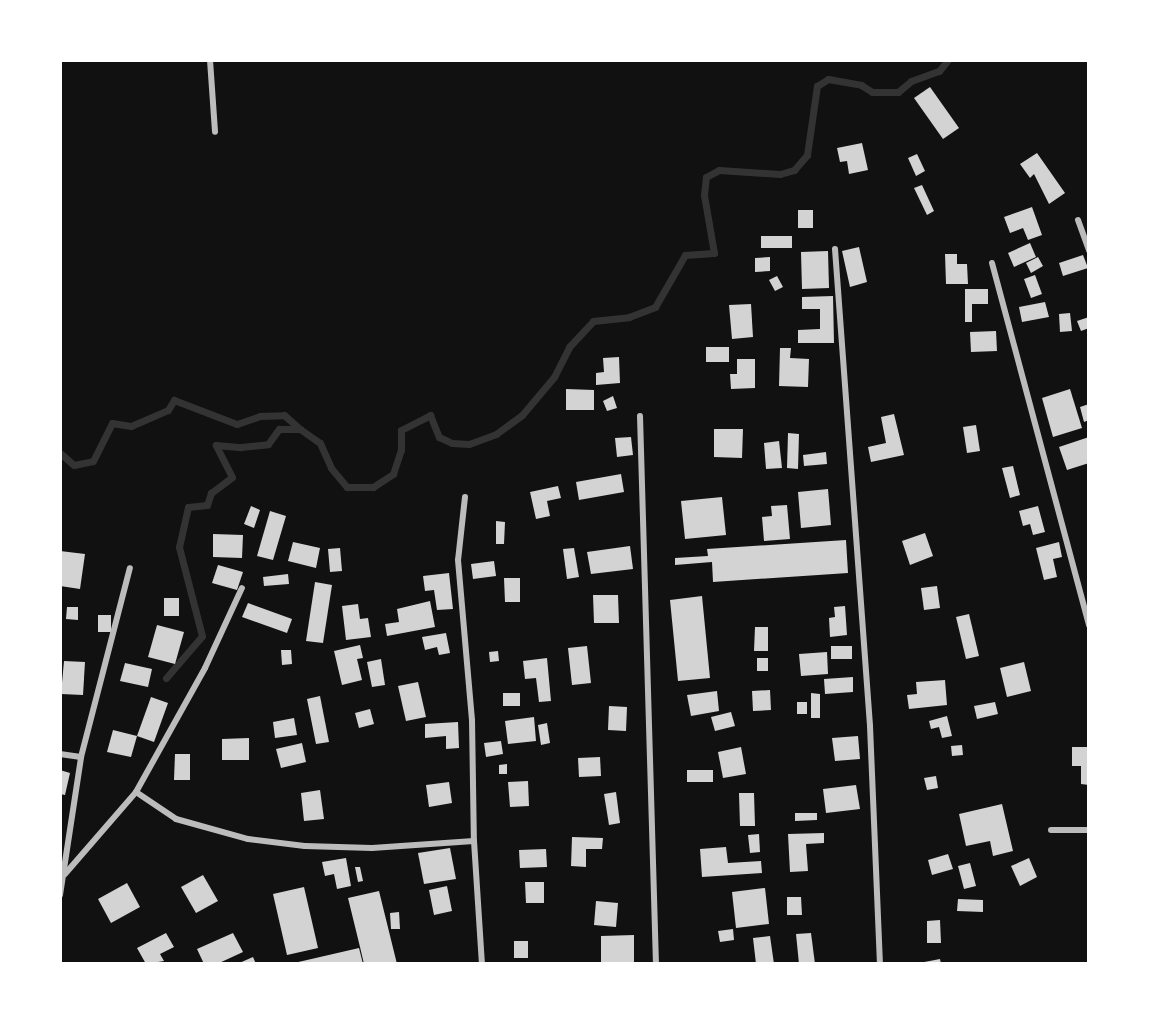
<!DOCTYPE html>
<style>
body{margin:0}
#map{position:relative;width:1149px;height:1024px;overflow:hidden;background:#111;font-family:"IBM Plex Serif",serif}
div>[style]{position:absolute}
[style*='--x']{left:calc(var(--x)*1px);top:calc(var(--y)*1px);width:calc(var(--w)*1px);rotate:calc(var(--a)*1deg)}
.stream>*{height:7px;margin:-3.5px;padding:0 3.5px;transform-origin:3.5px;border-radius:3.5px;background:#333}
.building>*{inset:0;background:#d3d3d3}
.minor>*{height:6px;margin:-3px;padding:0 3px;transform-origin:3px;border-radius:3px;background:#bcbcbc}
span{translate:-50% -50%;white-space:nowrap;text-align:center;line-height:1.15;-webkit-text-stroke:5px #fff;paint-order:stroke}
.frame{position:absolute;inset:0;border:62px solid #fff;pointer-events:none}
</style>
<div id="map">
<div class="stream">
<i style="--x:60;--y:453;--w:18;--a:41"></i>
<i style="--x:74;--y:465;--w:19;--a:-12"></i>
<i style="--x:93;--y:461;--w:42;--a:-63.4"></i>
<i style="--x:112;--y:423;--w:19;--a:9"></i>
<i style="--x:131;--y:426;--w:40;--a:-23.4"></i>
<i style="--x:168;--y:410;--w:12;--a:-59"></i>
<i style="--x:174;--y:400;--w:67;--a:20.9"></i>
<i style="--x:237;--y:424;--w:24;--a:-19"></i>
<i style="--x:260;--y:416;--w:24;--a:-2"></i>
<i style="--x:284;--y:415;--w:21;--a:41"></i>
<i style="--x:166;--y:678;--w:55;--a:-49.4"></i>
<i style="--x:202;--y:636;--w:92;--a:-104.5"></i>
<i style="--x:179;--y:547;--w:41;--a:-77.3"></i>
<i style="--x:188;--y:507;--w:19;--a:-6"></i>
<i style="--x:207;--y:505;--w:13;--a:-72"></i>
<i style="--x:211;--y:493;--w:26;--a:-37"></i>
<i style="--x:232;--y:477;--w:36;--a:-117"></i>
<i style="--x:216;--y:445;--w:25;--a:5"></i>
<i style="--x:241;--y:447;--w:27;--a:-6"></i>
<i style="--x:268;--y:444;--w:19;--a:-54"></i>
<i style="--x:279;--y:429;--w:21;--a:0"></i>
<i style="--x:300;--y:429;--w:24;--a:35"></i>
<i style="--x:320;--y:443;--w:27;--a:66"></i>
<i style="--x:331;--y:468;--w:25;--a:50"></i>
<i style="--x:347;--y:487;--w:26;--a:0"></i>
<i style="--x:373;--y:487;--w:24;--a:-33"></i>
<i style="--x:393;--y:474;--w:25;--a:-72"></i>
<i style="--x:401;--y:450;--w:20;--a:-90"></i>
<i style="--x:401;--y:430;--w:33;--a:-27"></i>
<i style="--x:430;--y:415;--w:24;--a:68"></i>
<i style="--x:439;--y:437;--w:14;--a:25"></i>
<i style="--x:452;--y:443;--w:17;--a:3"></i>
<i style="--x:469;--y:444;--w:29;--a:-20"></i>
<i style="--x:496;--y:434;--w:32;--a:-36"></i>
<i style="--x:522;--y:415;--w:50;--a:-49.9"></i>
<i style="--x:554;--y:377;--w:34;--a:-63"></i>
<i style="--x:569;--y:347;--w:35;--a:-47"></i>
<i style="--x:593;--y:321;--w:36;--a:-6"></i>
<i style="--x:629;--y:317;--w:28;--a:-21"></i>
<i style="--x:655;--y:307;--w:60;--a:-60"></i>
<i style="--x:685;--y:255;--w:29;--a:-4"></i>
<i style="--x:714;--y:253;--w:59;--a:-99.8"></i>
<i style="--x:704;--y:195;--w:18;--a:-84"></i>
<i style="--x:706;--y:177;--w:15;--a:-28"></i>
<i style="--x:719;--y:170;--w:61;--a:3.8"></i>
<i style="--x:780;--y:174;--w:15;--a:-16"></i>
<i style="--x:794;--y:170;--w:20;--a:-49"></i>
<i style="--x:807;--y:155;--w:70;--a:-81.8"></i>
<i style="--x:817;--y:86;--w:13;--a:-32"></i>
<i style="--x:828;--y:79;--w:34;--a:10"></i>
<i style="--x:861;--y:85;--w:13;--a:32"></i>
<i style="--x:872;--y:92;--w:26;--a:0"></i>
<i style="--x:898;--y:92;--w:17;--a:-40"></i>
<i style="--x:911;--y:81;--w:30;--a:-20"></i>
<i style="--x:939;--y:71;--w:14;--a:-51"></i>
</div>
<div class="building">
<i style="clip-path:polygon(930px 87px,959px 128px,943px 139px,914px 98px)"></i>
<i style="clip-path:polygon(862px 143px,868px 170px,849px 174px,847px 161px,840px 162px,837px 148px)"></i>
<i style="clip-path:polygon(1037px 153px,1065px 193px,1049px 204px,1034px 174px,1030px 178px,1020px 164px)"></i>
<i style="clip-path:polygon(917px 154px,925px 171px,916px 176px,908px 158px)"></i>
<i style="clip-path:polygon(922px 185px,934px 211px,927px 215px,914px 188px)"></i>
<i style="clip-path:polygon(1032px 207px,1042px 235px,1028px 240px,1023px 228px,1010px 233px,1004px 217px)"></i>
<i style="clip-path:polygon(798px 210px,813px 210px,813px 228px,798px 228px)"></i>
<i style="clip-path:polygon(761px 236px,792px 236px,792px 248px,761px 248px)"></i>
<i style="clip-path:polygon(1030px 243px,1036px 257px,1014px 267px,1008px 253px)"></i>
<i style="clip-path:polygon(859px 247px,867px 282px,850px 287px,842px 251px)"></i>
<i style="clip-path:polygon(828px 251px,829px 288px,802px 289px,801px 252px)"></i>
<i style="clip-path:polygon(945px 254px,957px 254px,957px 264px,967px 264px,968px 284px,946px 284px)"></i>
<i style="clip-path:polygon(1083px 255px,1088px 268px,1063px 276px,1059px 263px)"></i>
<i style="clip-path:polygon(770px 257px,770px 271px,755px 272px,755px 258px)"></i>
<i style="clip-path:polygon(1038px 257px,1043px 266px,1031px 273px,1026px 263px)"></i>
<i style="clip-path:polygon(1035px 275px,1042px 294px,1031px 298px,1024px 279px)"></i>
<i style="clip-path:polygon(777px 276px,783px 287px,775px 291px,769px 280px)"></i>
<i style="clip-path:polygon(965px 289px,988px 289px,988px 304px,972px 304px,972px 322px,965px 322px)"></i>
<i style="clip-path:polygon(833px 296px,834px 343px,798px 343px,798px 330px,820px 329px,820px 309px,802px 309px,802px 297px)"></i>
<i style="clip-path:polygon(1045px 302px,1049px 317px,1022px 322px,1019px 307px)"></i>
<i style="clip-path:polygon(751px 304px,753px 337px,732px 339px,729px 305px)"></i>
<i style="clip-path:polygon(1070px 313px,1072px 331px,1060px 332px,1059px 314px)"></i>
<i style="clip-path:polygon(1089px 317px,1089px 328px,1081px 331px,1077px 321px)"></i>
<i style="clip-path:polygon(996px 331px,997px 351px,971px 352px,970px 332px)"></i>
<i style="clip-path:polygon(706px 347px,729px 347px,729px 362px,706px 362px)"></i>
<i style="clip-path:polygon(780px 348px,791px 348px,790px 358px,809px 359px,808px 387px,779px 386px)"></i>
<i style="clip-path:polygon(619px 357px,620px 383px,596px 385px,596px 373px,604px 372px,603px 358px)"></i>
<i style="clip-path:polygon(737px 359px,755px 359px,755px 388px,731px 389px,730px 374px,737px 374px)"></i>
<i style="clip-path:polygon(566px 389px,594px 390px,594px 410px,566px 410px)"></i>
<i style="clip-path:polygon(1070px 389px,1082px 428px,1053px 437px,1042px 398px)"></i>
<i style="clip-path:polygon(613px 396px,617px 408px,607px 411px,603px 401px)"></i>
<i style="clip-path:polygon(1089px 404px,1089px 420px,1084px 422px,1080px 407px)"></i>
<i style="clip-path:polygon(894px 414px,904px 455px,871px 462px,868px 447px,886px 443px,881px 417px)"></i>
<i style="clip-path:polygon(976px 425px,980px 451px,967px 453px,963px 427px)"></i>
<i style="clip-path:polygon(714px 429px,743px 429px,742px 458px,714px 457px)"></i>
<i style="clip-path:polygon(788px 433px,799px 434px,798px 469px,787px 468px)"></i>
<i style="clip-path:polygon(631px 437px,633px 455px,617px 457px,615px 438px)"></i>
<i style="clip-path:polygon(1089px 437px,1089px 463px,1067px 470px,1059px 447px)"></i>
<i style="clip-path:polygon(779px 441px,782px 468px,766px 469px,764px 443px)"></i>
<i style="clip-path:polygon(826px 452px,827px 464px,804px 466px,803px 455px)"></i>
<i style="clip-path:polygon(1013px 466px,1020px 495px,1010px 498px,1002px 468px)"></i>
<i style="clip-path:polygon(621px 474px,624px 492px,579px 500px,576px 482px)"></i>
<i style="clip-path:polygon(558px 486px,561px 498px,547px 501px,550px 516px,536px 519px,530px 492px)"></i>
<i style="clip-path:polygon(828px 489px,831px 525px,801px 528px,798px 492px)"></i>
<i style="clip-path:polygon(722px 497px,726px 535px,685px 539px,681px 501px)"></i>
<i style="clip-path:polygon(787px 505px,790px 539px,764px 541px,762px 517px,772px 516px,771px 506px)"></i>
<i style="clip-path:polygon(251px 506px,260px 510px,254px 528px,244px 524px)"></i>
<i style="clip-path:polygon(1038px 506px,1045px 532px,1033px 535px,1030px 524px,1023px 526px,1019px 511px)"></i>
<i style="clip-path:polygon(270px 511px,286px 516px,273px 560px,257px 556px)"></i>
<i style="clip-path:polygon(496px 521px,505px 522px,504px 544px,496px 544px)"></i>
<i style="clip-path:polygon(925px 533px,933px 556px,910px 565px,902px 541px)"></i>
<i style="clip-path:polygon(213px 534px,243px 535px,242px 558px,213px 557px)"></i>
<i style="clip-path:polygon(846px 540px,848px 573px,713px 582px,712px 562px,675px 565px,675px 558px,708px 556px,707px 549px)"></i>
<i style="clip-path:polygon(293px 542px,320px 548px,316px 568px,288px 561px)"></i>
<i style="clip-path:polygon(1059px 542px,1062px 557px,1053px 559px,1057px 577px,1044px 580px,1036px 548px)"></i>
<i style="clip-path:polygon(630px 546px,633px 569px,591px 574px,587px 552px)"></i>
<i style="clip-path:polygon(340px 548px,342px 571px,330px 572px,328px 549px)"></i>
<i style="clip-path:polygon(574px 548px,579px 577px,567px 579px,563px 549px)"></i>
<i style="clip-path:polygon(60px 551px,85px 554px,80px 589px,60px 586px)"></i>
<i style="clip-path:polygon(494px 561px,496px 576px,473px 579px,471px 564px)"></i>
<i style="clip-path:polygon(218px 565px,243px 572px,237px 590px,212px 583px)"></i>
<i style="clip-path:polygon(449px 573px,453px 609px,437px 610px,434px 590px,425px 591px,423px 576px)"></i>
<i style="clip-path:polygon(288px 574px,289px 584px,264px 586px,263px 577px)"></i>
<i style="clip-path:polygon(504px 578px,520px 578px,520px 602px,505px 602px)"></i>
<i style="clip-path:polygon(315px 582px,332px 585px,323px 643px,306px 641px)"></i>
<i style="clip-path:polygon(937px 586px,940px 608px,924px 610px,921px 588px)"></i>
<i style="clip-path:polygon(593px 595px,618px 595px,619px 623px,594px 623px)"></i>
<i style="clip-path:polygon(702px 596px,710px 678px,678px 681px,670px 600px)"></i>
<i style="clip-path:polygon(164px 598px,179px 598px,179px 616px,164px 616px)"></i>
<i style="clip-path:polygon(430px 601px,435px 627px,387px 636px,385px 624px,399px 622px,397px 609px)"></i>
<i style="clip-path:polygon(248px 603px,292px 619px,287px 633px,242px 617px)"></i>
<i style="clip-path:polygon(358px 604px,360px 619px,368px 618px,371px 637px,346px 640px,342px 606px)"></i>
<i style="clip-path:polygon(845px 606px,847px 635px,830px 637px,829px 618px,835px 617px,834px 607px)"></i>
<i style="clip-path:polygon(67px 607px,78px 607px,78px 620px,66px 619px)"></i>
<i style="clip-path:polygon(969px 614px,979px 656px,966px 659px,956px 617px)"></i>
<i style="clip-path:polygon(98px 615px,111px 615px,111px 632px,98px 632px)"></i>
<i style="clip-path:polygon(157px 625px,184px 632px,175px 664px,148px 657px)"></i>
<i style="clip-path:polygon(755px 627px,768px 627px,768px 651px,754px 651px)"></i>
<i style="clip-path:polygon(446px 633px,450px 653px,439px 655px,437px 647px,425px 650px,422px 637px)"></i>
<i style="clip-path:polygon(360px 645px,363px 658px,357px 659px,362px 680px,342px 685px,334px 651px)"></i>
<i style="clip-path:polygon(587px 646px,591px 683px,572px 685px,568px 648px)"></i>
<i style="clip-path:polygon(831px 646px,852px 646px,852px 659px,831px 659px)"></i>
<i style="clip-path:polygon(281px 650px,291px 650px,292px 664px,282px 665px)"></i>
<i style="clip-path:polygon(498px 651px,499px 661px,490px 662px,489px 652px)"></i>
<i style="clip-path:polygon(827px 652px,828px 674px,801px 676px,799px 654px)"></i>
<i style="clip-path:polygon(547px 658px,551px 701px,539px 702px,536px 678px,525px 679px,523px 661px)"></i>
<i style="clip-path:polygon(757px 658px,768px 658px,768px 671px,757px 671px)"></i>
<i style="clip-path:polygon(381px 659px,385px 685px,372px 687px,367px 662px)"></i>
<i style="clip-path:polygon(64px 661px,85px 662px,83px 695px,61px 694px)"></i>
<i style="clip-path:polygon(1024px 662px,1031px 691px,1007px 697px,1000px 668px)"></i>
<i style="clip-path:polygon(125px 663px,152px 669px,148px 687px,120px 681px)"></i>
<i style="clip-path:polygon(853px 677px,853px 692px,825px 694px,824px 679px)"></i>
<i style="clip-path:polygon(945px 680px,947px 705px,909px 709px,907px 695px,917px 694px,916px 682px)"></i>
<i style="clip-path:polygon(418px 682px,426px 717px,406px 721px,398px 686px)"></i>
<i style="clip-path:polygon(770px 690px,771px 710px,753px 711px,752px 691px)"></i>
<i style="clip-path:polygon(717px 691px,719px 711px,691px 716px,687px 695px)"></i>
<i style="clip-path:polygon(503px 693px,520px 693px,520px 706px,503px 706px)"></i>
<i style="clip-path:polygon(811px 693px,820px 694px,820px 718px,811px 718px)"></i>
<i style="clip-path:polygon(320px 696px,329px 742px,316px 744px,307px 699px)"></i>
<i style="clip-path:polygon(151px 697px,168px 703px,154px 742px,137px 736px)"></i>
<i style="clip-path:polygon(797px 702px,807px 702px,807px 714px,797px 714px)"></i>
<i style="clip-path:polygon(995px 702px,998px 714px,977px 719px,974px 706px)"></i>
<i style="clip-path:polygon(609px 706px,627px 707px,626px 731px,608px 730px)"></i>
<i style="clip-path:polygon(370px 709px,374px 724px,359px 728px,355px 713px)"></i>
<i style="clip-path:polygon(731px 712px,735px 726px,715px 731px,711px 717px)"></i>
<i style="clip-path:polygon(947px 716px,952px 736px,942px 738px,939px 727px,931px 729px,929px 721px)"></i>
<i style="clip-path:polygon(534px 717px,536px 741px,508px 744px,505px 721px)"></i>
<i style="clip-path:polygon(294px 718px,297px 735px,275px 738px,273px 722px)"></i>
<i style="clip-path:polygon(458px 722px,459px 748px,446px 749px,446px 736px,425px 738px,425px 724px)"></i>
<i style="clip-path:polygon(547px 723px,550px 743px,541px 745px,538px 725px)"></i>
<i style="clip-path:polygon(113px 730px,137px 736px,131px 757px,107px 752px)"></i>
<i style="clip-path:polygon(858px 736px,860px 759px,835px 761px,832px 738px)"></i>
<i style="clip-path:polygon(249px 738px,249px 760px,222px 760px,222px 739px)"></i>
<i style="clip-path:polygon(501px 741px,503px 754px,486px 757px,484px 743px)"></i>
<i style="clip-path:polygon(302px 743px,306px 762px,281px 768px,276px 749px)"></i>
<i style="clip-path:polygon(962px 745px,963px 755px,952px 756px,951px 746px)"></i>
<i style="clip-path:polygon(741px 747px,746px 774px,723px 778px,718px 752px)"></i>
<i style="clip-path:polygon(1072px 747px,1089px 747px,1089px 785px,1081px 784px,1081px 766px,1072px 766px)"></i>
<i style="clip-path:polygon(175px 754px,190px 754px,190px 780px,174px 780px)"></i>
<i style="clip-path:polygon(600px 757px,601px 776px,579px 777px,578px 758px)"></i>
<i style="clip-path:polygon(507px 764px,507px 774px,499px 774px,499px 765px)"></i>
<i style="clip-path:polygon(60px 770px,70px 773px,65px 795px,60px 794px)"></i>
<i style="clip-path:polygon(687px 770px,713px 770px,713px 782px,687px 782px)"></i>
<i style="clip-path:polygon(936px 776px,938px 788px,927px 790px,924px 778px)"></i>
<i style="clip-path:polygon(528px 781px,529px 806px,510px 807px,508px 782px)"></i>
<i style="clip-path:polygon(449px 782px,452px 803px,429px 807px,426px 785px)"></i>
<i style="clip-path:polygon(856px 785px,860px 809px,826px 813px,823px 789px)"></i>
<i style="clip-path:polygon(320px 790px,324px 819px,304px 821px,301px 793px)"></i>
<i style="clip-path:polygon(616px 792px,620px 823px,609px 825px,604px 794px)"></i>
<i style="clip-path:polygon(739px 793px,754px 793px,755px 826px,740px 826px)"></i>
<i style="clip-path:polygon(1002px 804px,1013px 851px,993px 856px,990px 841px,966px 846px,959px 814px)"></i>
<i style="clip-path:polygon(795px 813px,817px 813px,817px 820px,795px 821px)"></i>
<i style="clip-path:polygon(824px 833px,824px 843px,806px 844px,808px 871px,790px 872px,788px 834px)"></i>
<i style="clip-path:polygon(759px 834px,760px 852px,750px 853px,748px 835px)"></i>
<i style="clip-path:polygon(572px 837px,603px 838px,602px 849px,586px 849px,586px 867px,571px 866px)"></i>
<i style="clip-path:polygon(726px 847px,728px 863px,761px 861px,762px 873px,702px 877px,700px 849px)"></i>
<i style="clip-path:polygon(450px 848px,456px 879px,424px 884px,418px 853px)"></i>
<i style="clip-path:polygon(546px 849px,547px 867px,520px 868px,519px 850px)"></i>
<i style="clip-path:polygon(948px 854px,953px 869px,932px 875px,928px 860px)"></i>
<i style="clip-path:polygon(346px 858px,351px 886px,337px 889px,334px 874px,325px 876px,322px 862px)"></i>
<i style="clip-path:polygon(1029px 858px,1037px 877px,1020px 886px,1011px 866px)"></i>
<i style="clip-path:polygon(970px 863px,976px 886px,964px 889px,958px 866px)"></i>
<i style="clip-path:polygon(355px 867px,360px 867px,363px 881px,358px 882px)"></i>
<i style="clip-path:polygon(203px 875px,218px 901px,196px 913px,181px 887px)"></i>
<i style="clip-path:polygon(525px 882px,544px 882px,544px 903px,526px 903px)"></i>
<i style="clip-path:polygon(127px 883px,140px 907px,111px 923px,98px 899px)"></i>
<i style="clip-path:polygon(447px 886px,452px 911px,434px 915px,429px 890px)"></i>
<i style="clip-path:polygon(304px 887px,318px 948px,287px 955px,273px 894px)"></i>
<i style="clip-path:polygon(765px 888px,769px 924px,736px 928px,732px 892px)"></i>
<i style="clip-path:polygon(379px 891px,397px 964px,364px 964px,360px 947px,348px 898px)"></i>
<i style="clip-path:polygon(787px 897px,801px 897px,802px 915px,787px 915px)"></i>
<i style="clip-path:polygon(958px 899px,983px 900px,983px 912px,957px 911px)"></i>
<i style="clip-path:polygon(596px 901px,618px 903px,616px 927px,594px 925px)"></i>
<i style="clip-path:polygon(399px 912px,400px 929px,391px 929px,390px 913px)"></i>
<i style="clip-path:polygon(940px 920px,941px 943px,927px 943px,927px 921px)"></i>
<i style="clip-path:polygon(733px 929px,734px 940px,720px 942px,718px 931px)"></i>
<i style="clip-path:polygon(166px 933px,174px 947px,160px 954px,164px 961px,146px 964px,137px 948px)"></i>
<i style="clip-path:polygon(233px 933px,243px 952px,217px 964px,204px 964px,197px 949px)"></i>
<i style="clip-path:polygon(811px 933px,815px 964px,799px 964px,796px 934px)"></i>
<i style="clip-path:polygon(634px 935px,634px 962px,601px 962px,601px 936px)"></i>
<i style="clip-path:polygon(770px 936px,774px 964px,756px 964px,753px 938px)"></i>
<i style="clip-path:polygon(514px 941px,528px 941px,528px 958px,514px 958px)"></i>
<i style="clip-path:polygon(359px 948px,363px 964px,294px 964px,294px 963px)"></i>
<i style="clip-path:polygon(253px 957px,256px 964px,237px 964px)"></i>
<i style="clip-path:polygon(940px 959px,941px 964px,919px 964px,919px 963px)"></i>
</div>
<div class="minor">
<i style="--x:210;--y:60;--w:72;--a:86"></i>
<i style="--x:1078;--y:220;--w:33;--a:70"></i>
<i style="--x:835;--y:249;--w:478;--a:85.8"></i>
<i style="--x:870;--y:726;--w:238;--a:87.6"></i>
<i style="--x:992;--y:263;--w:375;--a:75"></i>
<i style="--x:640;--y:416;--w:548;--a:88.33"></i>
<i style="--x:465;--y:497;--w:63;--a:96.3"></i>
<i style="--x:458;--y:560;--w:161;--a:85"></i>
<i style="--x:472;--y:720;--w:121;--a:89.1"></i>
<i style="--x:474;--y:841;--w:123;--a:86.3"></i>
<i style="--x:60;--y:754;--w:21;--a:8"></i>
<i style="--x:136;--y:792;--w:48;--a:34"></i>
<i style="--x:176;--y:819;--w:75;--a:15.5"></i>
<i style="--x:248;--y:839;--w:57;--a:7"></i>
<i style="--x:305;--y:846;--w:67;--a:1.7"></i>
<i style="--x:372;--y:848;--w:102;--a:-3.9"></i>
<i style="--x:1051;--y:830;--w:38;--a:0"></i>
<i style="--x:65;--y:874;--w:108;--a:-49.1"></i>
<i style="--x:136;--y:792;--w:142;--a:-60.9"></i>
<i style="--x:205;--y:668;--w:88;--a:-65.2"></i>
<i style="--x:60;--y:895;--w:140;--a:-81.3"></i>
<i style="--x:81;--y:757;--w:195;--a:-75.5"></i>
</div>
<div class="frame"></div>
</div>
